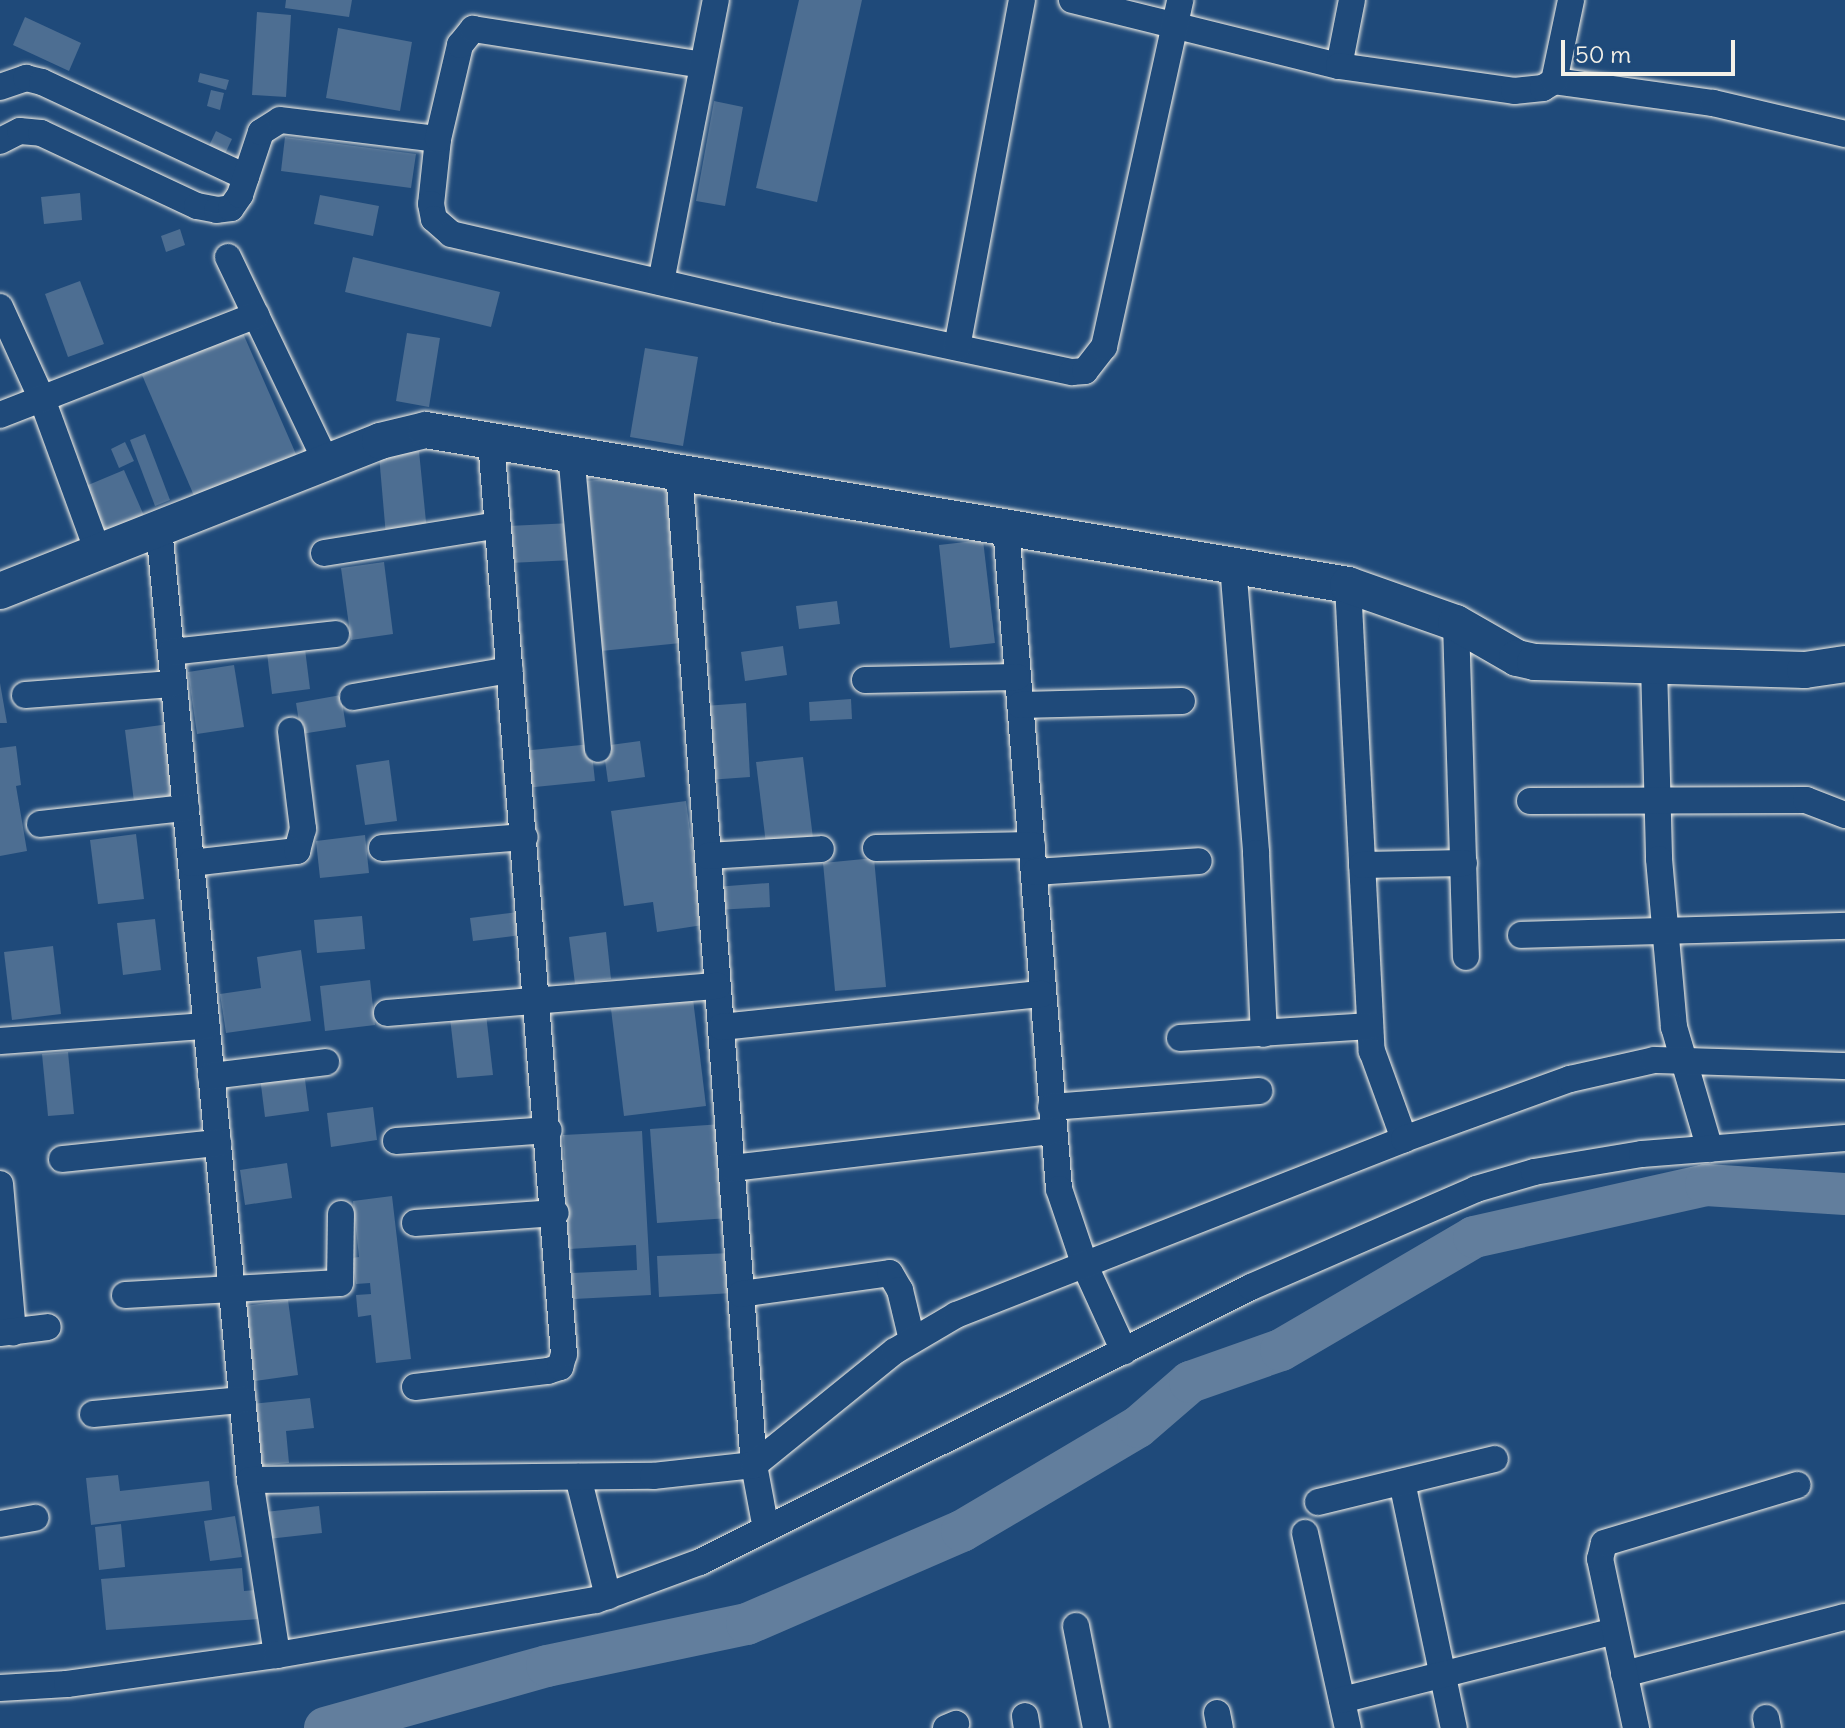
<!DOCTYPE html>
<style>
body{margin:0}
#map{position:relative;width:1845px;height:1728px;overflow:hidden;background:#1f4a7a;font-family:Delius,sans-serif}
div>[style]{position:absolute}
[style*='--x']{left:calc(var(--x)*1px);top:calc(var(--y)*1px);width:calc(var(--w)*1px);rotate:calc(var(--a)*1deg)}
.river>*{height:42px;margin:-21px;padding:0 21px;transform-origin:21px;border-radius:21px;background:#627e9d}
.building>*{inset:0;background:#4d6e92}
.roads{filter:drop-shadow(0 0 2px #f4f1e8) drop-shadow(0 0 2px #f4f1e8)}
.street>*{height:26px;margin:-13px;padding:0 13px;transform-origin:13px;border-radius:13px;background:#1f4a7a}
.secondary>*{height:36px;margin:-18px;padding:0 18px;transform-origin:18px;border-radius:18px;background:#1f4a7a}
span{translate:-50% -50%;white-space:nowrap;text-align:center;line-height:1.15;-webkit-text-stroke:6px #1f4a7a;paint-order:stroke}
.scale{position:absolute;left:1561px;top:40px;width:174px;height:36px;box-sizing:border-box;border:4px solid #f4f1e8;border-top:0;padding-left:10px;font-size:24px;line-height:28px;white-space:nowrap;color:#f4f1e8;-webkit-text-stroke:6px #1f4a7a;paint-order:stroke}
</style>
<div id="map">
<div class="river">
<i style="--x:325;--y:1728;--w:230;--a:-15.6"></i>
<i style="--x:547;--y:1666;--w:204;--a:-11.9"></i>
<i style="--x:747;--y:1624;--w:234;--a:-23.4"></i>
<i style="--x:962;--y:1531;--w:204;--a:-30.6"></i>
<i style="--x:1138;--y:1427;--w:69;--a:-40.9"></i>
<i style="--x:1190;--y:1382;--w:96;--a:-19.4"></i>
<i style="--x:1281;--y:1350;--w:224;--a:-30.3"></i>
<i style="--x:1474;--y:1237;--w:238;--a:-12.6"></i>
<i style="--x:1706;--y:1185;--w:139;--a:3.7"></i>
</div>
<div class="building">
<i style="clip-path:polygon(286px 0,352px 0,349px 17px,285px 8px)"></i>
<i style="clip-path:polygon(799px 0,862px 0,817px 202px,756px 188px)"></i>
<i style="clip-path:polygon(257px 12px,291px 15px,286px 97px,252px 95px)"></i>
<i style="clip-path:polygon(25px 17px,81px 43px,69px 71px,13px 45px)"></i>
<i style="clip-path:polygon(338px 28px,412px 42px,400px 111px,326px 98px)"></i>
<i style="clip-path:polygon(200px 73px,229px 80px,226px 90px,198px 82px)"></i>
<i style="clip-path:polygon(211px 90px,224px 93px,220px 110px,207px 106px)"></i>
<i style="clip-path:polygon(714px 101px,743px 107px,725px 206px,696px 201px)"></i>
<i style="clip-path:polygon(216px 131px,232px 139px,224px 156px,208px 148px)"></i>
<i style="clip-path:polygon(285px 137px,416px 154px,411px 188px,281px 171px)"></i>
<i style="clip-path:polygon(80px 193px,82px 220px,44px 224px,41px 197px)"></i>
<i style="clip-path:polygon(320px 195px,379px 206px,373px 236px,314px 224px)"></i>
<i style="clip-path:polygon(180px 229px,185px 245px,166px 252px,161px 236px)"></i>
<i style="clip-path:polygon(353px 257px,500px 292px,491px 327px,345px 292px)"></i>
<i style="clip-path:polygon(80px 281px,104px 344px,68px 357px,45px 294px)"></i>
<i style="clip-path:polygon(242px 331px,299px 461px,198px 505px,142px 375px)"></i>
<i style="clip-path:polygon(407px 333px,440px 338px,429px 407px,396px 401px)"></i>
<i style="clip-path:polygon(645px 348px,698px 357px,683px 446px,630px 437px)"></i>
<i style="clip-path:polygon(145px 434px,170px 500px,155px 506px,130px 440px)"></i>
<i style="clip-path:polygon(125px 442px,134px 461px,119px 468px,111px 449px)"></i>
<i style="clip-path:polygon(419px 451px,427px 532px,386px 536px,379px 455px)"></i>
<i style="clip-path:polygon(124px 470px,145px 518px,102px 536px,81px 488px)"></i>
<i style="clip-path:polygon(665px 475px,681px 643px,601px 651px,583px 481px)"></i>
<i style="clip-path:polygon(572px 523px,574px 560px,509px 563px,508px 526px)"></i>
<i style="clip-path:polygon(983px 540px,995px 643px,950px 648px,939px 545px)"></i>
<i style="clip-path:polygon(384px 562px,393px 634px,351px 640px,341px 568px)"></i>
<i style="clip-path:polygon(837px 601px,840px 624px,799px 629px,796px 606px)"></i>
<i style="clip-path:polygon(783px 646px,787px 675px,745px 681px,741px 652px)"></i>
<i style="clip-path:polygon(305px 649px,310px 689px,272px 694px,267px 653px)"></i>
<i style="clip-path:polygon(234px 665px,244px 727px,197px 734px,188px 672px)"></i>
<i style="clip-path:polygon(0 683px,7px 723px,0 723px)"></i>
<i style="clip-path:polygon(341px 695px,346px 727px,301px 734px,296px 703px)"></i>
<i style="clip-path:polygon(851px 699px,852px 719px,810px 721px,809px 702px)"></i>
<i style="clip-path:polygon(746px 703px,750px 777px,708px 780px,704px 706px)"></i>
<i style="clip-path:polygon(169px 724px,179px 796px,134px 802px,125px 730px)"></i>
<i style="clip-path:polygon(640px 741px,645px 777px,608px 782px,603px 746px)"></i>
<i style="clip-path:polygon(591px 744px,595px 781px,525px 788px,522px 751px)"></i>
<i style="clip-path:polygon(16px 746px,21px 785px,16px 786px,27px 851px,0 856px,0 748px)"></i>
<i style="clip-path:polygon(803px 757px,813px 838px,766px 844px,756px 762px)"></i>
<i style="clip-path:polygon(389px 760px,397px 821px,365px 825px,356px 765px)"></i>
<i style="clip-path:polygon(686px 801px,703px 925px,657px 932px,653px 902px,624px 906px,611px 811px)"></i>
<i style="clip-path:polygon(136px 834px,144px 899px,98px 904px,90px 840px)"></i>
<i style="clip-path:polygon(365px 835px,369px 873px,320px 878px,316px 841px)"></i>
<i style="clip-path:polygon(874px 858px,886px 987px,835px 991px,823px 863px)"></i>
<i style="clip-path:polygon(769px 883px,770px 907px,717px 910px,715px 887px)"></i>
<i style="clip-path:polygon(518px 912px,521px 935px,473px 941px,470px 918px)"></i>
<i style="clip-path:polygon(362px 916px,365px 949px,317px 953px,314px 920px)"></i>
<i style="clip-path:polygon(155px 919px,161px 970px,123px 975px,117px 923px)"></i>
<i style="clip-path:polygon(606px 932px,611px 979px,575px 984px,569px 937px)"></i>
<i style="clip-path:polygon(53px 946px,61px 1014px,12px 1020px,4px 952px)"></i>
<i style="clip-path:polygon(301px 950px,311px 1021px,226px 1033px,220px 994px,261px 988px,257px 957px)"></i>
<i style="clip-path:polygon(370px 980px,375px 1025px,325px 1031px,320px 986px)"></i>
<i style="clip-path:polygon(693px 999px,706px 1106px,624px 1116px,611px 1009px)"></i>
<i style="clip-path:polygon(486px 1014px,493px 1075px,457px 1078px,450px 1018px)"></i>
<i style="clip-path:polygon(68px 1052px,74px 1114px,48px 1116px,42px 1054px)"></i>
<i style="clip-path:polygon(304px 1072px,309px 1111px,265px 1117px,260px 1077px)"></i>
<i style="clip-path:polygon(373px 1107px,377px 1140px,331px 1147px,327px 1113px)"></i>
<i style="clip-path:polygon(722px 1124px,729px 1218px,657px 1223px,650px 1129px)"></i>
<i style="clip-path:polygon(642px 1131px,651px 1295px,574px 1299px,572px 1273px,637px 1270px,636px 1245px,569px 1249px,563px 1135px)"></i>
<i style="clip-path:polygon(287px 1163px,292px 1198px,245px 1205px,240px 1170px)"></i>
<i style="clip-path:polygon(392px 1196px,411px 1359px,376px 1363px,371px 1315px,358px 1317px,356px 1295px,371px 1294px,370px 1283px,356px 1284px,352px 1258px,359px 1257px,353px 1201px)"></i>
<i style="clip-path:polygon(732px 1253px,734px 1293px,659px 1297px,657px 1256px)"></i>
<i style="clip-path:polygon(288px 1300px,298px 1375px,255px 1381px,245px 1306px)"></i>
<i style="clip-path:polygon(310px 1398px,314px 1428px,286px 1431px,289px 1463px,258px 1466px,251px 1404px)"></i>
<i style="clip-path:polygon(118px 1475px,120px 1491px,209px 1481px,212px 1510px,91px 1525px,86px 1478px)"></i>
<i style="clip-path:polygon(319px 1506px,322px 1533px,268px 1539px,265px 1512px)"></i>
<i style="clip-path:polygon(235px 1516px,242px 1557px,210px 1561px,204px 1521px)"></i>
<i style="clip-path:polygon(121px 1524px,125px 1567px,99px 1570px,95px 1527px)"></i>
<i style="clip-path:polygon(242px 1568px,244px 1591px,256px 1590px,258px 1619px,106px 1630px,101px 1579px)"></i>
</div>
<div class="roads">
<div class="street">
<i style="--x:1072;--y:0;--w:275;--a:13.9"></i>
<i style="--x:1339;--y:66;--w:67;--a:-78.9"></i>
<i style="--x:1339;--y:66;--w:177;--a:8.1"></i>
<i style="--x:1514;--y:91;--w:29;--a:-6"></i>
<i style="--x:1543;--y:88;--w:13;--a:-32"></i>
<i style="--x:1554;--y:81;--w:161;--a:7.9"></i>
<i style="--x:1713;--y:103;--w:136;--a:13.2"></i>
<i style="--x:1554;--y:81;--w:83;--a:-78.1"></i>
<i style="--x:0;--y:87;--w:28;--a:-19"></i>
<i style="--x:26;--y:78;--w:16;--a:14"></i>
<i style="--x:42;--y:82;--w:225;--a:25"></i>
<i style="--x:438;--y:139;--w:65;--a:96.1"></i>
<i style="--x:431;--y:204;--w:15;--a:79"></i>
<i style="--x:434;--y:219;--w:23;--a:41"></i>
<i style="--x:451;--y:234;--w:333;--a:13"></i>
<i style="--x:775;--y:309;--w:304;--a:12"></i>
<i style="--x:1072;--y:372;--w:13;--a:-4"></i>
<i style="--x:1085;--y:371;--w:31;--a:-52"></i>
<i style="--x:1104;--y:347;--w:355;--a:-77.6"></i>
<i style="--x:0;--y:141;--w:22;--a:-27"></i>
<i style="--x:20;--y:131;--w:21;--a:5"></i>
<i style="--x:41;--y:133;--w:172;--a:25.1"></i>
<i style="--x:197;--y:206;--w:20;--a:11"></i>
<i style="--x:217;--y:210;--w:14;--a:-8"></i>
<i style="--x:231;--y:208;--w:16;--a:-55"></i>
<i style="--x:240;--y:195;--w:66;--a:-71.6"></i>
<i style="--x:261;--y:132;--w:22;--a:-32"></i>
<i style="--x:280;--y:120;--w:159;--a:6.9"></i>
<i style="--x:438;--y:139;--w:97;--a:-76.8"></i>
<i style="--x:460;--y:45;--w:21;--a:-51"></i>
<i style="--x:473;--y:29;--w:232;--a:8.9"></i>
<i style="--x:228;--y:257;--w:227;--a:64.4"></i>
<i style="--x:661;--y:282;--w:287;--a:-79"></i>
<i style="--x:0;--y:307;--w:101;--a:65.5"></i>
<i style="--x:42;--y:399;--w:163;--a:69.9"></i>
<i style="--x:957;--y:347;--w:353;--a:-79.4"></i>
<i style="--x:0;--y:415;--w:275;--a:-21.3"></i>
<i style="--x:571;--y:453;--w:297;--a:84.8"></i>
<i style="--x:679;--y:471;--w:997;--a:85.69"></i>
<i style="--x:754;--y:1465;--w:65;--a:79.4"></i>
<i style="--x:1006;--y:527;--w:664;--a:85.42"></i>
<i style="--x:1059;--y:1189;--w:81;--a:71.3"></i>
<i style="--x:1085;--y:1266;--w:94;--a:65.4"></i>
<i style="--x:159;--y:528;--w:956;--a:84.54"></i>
<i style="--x:250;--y:1480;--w:177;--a:81.2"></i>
<i style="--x:324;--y:553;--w:176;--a:-9.1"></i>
<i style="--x:1233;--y:565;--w:289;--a:85.4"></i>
<i style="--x:1256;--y:853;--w:181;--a:87.5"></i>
<i style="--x:1348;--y:585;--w:467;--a:87.1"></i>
<i style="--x:1372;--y:1051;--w:94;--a:70"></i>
<i style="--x:1456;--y:623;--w:334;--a:88.3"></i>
<i style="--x:171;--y:652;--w:166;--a:-6.2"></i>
<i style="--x:1654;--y:665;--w:194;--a:88.5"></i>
<i style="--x:1659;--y:859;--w:169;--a:84.9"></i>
<i style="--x:1674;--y:1027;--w:127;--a:73.6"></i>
<i style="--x:865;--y:680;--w:152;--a:-1.1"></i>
<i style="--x:25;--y:695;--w:148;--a:-4.3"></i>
<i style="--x:353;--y:697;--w:159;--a:-9.8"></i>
<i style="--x:1020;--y:705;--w:162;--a:-1.4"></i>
<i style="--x:1530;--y:801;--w:276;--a:-0.2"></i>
<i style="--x:1806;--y:800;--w:42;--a:21"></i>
<i style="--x:40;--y:824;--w:147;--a:-6.3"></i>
<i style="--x:382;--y:848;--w:143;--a:-4.4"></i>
<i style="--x:876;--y:848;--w:156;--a:-1.1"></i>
<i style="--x:708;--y:856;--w:113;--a:-3.5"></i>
<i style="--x:191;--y:863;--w:107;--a:-6.5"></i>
<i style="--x:297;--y:851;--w:23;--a:-75"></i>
<i style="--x:303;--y:829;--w:99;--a:-97"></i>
<i style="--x:1362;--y:865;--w:102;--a:-1.1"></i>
<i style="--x:1035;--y:872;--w:164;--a:-3.8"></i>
<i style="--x:1521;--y:935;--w:324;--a:-1.6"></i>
<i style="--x:387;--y:1013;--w:332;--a:-4.7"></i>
<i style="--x:721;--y:1027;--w:323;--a:-5.9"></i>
<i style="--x:1180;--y:1038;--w:190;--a:-3.6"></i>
<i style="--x:0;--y:1041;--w:207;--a:-4.2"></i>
<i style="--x:211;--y:1076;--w:116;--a:-6.9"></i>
<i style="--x:1051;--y:1107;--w:209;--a:-4.4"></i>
<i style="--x:396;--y:1141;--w:153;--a:-4.1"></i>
<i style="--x:62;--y:1159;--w:157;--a:-5.9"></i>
<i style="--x:732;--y:1168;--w:323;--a:-6.6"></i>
<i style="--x:0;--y:1184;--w:149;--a:85"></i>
<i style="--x:415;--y:1223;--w:141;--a:-4.1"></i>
<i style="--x:741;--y:1294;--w:150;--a:-8"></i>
<i style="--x:890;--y:1273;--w:20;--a:60"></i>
<i style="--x:900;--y:1290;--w:51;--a:76.5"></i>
<i style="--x:125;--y:1295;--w:215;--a:-3.2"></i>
<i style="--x:340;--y:1283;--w:69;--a:-89.2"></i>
<i style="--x:0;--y:1333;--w:48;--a:-7.1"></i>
<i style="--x:415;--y:1387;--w:134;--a:-6.9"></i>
<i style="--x:548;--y:1371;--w:13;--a:-18"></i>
<i style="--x:560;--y:1367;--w:14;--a:-73"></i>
<i style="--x:564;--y:1354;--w:917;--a:-94.57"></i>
<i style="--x:93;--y:1414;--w:150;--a:-5.4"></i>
<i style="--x:578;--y:1477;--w:123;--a:75.9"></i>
<i style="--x:250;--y:1480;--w:403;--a:-0.6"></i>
<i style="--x:653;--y:1476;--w:102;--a:-6.2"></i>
<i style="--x:754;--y:1465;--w:181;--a:-39"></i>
<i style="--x:895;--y:1351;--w:71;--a:-30.5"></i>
<i style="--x:956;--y:1315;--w:481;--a:-21.4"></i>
<i style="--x:1404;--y:1139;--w:177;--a:-19.9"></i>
<i style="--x:1570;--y:1079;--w:86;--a:-12.7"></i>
<i style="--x:1654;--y:1060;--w:191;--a:1.8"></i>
<i style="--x:1402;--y:1482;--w:251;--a:78.1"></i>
<i style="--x:1318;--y:1502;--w:182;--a:-13.7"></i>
<i style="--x:0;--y:1524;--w:36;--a:-10"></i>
<i style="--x:1305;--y:1533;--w:200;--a:77.6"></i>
<i style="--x:1076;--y:1626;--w:104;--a:78.9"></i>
<i style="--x:1624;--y:1674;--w:228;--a:-14.5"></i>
<i style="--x:0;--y:1688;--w:67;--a:-3.4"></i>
<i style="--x:67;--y:1684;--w:212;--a:-7.9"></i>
<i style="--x:277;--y:1655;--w:324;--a:-9.8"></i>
<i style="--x:596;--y:1600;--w:111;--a:-20.1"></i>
<i style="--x:700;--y:1562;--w:616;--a:-26.52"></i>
<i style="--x:1251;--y:1287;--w:245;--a:-23.5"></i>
<i style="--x:1476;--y:1189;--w:60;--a:-16.3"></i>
<i style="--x:1534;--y:1172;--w:109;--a:-9.5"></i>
<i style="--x:1642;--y:1154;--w:204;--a:-4.5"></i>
<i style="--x:1342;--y:1700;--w:281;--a:-14.2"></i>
<i style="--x:1217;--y:1713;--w:15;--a:79"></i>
<i style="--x:1025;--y:1716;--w:12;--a:81"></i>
<i style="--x:1766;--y:1718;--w:10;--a:79"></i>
<i style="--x:946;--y:1728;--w:11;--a:-22"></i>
<i style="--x:1636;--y:1728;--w:173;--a:-102"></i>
<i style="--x:1600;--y:1559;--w:16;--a:-76"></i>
<i style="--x:1604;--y:1543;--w:202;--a:-16.7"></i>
</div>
<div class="secondary">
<i style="--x:0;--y:591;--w:409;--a:-21.5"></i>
<i style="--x:380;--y:441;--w:47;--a:-13.4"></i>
<i style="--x:426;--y:430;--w:935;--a:9.54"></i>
<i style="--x:1348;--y:585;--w:114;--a:19.4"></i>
<i style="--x:1456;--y:623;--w:70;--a:29.8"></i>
<i style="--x:1517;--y:658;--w:18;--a:13"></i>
<i style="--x:1535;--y:662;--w:270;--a:1.7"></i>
<i style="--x:1805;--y:670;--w:40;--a:-8.5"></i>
</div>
</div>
<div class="scale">50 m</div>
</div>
